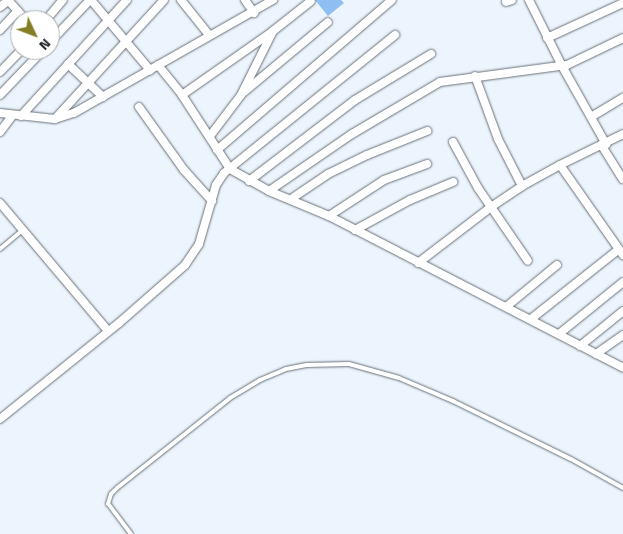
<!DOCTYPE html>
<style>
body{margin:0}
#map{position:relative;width:623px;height:534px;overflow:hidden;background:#ecf4fd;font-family:"Titillium Web",sans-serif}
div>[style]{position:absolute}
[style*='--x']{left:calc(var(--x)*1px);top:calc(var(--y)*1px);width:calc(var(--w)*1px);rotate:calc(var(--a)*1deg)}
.building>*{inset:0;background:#8fbff2}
.roads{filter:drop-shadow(0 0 1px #697078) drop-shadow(0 0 1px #697078)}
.service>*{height:4px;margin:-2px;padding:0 2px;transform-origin:2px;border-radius:2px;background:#fff}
.minor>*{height:8px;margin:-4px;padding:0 4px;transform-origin:4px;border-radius:4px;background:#fff}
span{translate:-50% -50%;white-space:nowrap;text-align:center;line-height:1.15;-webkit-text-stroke:4.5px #fff;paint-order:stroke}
.north{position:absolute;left:10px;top:10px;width:50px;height:50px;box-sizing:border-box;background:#fff;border:1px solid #a5a6a7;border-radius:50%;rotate:133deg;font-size:14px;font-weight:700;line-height:20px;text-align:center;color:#1d2023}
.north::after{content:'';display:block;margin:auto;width:18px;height:22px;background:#837d24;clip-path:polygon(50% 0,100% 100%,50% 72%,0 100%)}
</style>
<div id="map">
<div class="building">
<i style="clip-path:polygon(315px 0,341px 0,344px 3px,328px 16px)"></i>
</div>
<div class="roads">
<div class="service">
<i style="--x:0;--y:249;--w:30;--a:-40"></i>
<i style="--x:131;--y:534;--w:38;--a:-127"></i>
<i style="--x:108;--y:504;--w:10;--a:-73"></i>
<i style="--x:111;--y:494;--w:8;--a:-45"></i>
<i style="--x:117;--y:488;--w:144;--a:-38.5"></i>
<i style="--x:230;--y:398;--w:35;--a:-31"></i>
<i style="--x:260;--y:380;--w:28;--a:-23"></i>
<i style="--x:286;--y:369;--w:21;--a:-11"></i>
<i style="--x:307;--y:365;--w:42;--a:-1.4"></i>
<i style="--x:349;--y:364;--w:52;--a:15.6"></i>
<i style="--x:399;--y:378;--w:59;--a:23.1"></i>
<i style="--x:453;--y:401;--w:131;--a:26.2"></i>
<i style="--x:571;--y:459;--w:60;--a:29.1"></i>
</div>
<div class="minor">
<i style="--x:8;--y:0;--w:27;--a:48"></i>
<i style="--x:91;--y:0;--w:92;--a:49.9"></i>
<i style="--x:181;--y:0;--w:45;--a:51.3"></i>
<i style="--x:245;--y:0;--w:16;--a:55"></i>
<i style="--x:529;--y:0;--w:74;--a:63.4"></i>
<i style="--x:562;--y:66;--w:90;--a:60.6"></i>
<i style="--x:506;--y:2;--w:6;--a:-18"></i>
<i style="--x:0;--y:7;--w:11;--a:-38"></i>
<i style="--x:46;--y:20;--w:26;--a:-50"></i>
<i style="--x:0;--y:30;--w:26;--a:-47"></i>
<i style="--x:547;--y:38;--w:84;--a:-24.7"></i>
<i style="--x:50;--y:42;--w:58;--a:-46.4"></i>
<i style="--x:68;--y:64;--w:48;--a:43.3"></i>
<i style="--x:158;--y:65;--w:38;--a:51"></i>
<i style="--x:182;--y:95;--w:88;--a:57"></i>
<i style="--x:230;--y:169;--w:45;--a:29.4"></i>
<i style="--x:269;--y:191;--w:65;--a:22.6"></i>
<i style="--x:329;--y:216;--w:331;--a:27.3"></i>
<i style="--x:0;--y:72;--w:30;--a:-46"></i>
<i style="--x:475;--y:76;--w:67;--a:69.9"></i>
<i style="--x:498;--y:139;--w:53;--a:62.9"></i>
<i style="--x:244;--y:92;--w:109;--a:-39.8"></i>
<i style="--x:0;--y:95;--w:62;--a:-46.3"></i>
<i style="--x:182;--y:95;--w:111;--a:-35.1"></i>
<i style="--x:273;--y:31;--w:48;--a:-38.3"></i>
<i style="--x:139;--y:107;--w:77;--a:54.5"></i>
<i style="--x:184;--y:170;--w:42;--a:47.9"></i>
<i style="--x:0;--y:113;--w:55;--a:6.2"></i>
<i style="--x:55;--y:119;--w:20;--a:-18"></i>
<i style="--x:74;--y:113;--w:229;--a:-29.6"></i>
<i style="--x:21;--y:116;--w:157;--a:-47.6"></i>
<i style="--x:591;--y:117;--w:37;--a:-31"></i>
<i style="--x:55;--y:119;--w:161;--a:-47.5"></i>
<i style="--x:0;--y:132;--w:20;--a:-53"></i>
<i style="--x:210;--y:136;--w:51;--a:-52.9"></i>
<i style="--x:241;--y:95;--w:69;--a:-63.4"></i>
<i style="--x:453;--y:142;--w:52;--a:61.5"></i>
<i style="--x:478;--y:188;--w:88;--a:55.6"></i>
<i style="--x:602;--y:146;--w:39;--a:58"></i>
<i style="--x:217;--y:150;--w:230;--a:-40.6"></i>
<i style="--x:560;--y:165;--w:110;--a:55"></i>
<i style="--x:249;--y:181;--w:133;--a:-37.4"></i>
<i style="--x:355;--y:100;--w:89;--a:-31.2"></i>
<i style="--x:269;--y:191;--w:101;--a:-34.5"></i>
<i style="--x:352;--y:134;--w:102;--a:-30.6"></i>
<i style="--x:440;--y:82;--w:128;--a:-7.6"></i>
<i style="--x:567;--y:65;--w:62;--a:-25.7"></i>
<i style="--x:291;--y:199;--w:45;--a:-34"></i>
<i style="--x:328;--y:174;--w:43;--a:-26"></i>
<i style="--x:367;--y:155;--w:65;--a:-21.8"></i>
<i style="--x:0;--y:203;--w:167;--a:49.8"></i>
<i style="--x:329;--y:216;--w:66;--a:-33.2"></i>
<i style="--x:384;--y:180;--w:46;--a:-20.4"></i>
<i style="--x:355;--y:230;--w:63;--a:-28.6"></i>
<i style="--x:410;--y:200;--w:47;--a:-22.7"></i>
<i style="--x:418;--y:263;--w:92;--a:-37.5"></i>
<i style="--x:491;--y:207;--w:37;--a:-34"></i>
<i style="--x:522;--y:186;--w:43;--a:-28.9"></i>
<i style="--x:560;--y:165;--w:70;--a:-26.2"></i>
<i style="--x:506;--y:307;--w:66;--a:-39.5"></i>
<i style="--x:531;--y:319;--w:112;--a:-38.5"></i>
<i style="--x:559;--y:334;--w:82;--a:-39.1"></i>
<i style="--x:580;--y:346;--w:55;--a:-39.1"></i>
<i style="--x:596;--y:354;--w:33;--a:-35"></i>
<i style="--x:0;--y:419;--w:153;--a:-38.9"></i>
<i style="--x:119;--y:323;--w:88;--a:-41.3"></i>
<i style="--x:185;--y:265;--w:25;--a:-56"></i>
<i style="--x:199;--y:244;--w:61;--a:-73.9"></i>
<i style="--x:216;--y:185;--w:14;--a:-56"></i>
<i style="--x:224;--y:173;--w:220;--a:-38.9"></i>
</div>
</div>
<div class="north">N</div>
</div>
